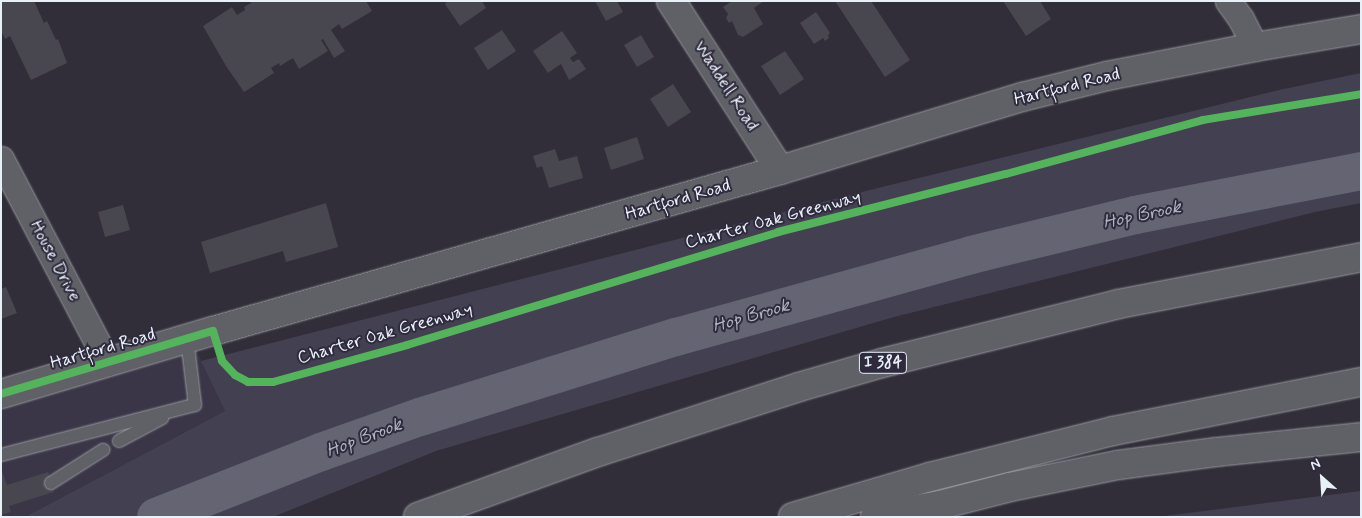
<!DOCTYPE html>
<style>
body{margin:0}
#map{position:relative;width:1362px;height:518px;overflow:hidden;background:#312e39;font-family:Mynerve,sans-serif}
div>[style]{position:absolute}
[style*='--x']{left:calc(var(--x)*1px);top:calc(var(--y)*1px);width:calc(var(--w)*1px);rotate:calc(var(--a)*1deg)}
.built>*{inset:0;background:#3a3647}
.green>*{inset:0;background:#434151}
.river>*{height:38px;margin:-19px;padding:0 19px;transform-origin:19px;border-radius:19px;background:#646472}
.building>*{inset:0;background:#48464e}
.roads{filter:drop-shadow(0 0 1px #98999f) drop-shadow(0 0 1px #98999f)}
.lane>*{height:12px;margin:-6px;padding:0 6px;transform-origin:6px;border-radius:6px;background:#606067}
.street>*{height:25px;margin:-12.5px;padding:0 12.5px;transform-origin:12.5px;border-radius:12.5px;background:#606067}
.secondary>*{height:28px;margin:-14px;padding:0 14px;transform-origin:14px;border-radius:14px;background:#606067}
.highway>*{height:28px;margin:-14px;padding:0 14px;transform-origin:14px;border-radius:14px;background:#606067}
.cycleway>*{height:8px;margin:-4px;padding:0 4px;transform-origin:4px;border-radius:4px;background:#56b35d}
span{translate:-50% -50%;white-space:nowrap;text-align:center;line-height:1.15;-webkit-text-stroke:4px #2f2a3d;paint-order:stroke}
.shield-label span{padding:1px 4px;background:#2f2a3d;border:1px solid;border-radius:4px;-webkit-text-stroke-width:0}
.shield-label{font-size:16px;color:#e8f1f8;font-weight:700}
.street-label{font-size:18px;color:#e8f1f8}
.water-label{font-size:19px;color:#afb4be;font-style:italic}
.frame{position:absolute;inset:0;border:2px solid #e8f1f8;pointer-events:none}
.north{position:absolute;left:1297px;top:453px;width:50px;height:50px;-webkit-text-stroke:4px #2f2a3d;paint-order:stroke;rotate:334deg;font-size:14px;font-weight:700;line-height:20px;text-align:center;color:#e8f1f8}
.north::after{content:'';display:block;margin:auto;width:18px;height:22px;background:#e8f1f8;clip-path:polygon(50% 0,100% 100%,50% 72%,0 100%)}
</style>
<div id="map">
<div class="built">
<i style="clip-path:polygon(196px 349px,225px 411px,25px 517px,1px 517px,1px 406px)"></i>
</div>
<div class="green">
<i style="clip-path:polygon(1361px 73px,1361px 203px,1315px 212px,894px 317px,436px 451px,273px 517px,25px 517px,225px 411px,201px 361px,870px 190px,1279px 90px)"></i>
<i style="clip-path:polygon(1361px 491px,1361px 517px,1157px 517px)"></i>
</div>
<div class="river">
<i style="--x:156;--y:517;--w:177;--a:-21.5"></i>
<i style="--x:321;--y:452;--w:105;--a:-19.5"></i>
<i style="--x:420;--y:417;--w:268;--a:-17.4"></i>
<i style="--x:676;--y:337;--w:306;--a:-15.5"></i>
<i style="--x:971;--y:255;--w:169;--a:-13.7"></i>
<i style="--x:1135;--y:215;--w:230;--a:-11"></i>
</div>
<div class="building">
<i style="clip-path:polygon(1px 1px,34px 1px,44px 23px,47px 21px,56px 40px,58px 39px,67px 63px,31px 80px,10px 36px,5px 39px,1px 31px)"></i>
<i style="clip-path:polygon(250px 1px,366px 1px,372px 11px,342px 29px,339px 24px,331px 30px,345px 51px,334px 58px,323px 39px,321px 40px,328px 51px,299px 69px,293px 58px,280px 66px,279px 63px,271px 68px,274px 73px,244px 92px,226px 66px,203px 26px,232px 7px,237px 15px,245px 10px,244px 7px,251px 3px)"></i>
<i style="clip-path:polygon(448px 1px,482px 1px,486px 8px,460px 26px,445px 4px)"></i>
<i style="clip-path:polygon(595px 1px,617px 1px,623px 12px,606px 21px)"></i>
<i style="clip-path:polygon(732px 1px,764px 1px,754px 8px,763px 24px,743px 37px,738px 35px,732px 21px,729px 23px,726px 18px,728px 14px,723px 7px)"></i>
<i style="clip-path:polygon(835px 1px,871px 1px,910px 60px,885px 77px)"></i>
<i style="clip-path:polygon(1003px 1px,1040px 1px,1051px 19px,1026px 36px)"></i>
<i style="clip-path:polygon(816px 12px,830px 33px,828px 35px,829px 38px,825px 41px,823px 38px,814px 44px,800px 23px)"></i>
<i style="clip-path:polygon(502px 30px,516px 51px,488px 70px,474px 48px)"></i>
<i style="clip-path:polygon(562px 31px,577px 53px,570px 58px,573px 62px,579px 59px,586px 69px,569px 80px,561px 64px,548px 73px,533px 51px)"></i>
<i style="clip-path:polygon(641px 35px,654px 57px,637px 67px,624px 45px)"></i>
<i style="clip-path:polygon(785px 51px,804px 79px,780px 95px,761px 66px)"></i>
<i style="clip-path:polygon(673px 84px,691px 112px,668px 127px,650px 99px)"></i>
<i style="clip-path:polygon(637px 137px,644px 159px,611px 170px,604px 148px)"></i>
<i style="clip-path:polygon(555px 149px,559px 161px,577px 156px,583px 178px,549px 188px,542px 166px,537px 168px,533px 156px)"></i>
<i style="clip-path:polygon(326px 203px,338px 247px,286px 262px,283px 251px,210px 273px,201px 242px)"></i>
<i style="clip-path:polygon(123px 205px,130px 230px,105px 237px,98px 212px)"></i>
<i style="clip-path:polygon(6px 287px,17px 313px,1px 319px,1px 289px)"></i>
<i style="clip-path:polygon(1px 469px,7px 485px,48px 472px,54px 492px,9px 506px,11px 512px,1px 515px)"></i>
</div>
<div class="roads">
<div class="lane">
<i style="--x:119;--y:441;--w:49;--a:-28.1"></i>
<i style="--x:1;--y:455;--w:200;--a:-14.5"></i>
<i style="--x:195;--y:405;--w:66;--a:-96.9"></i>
<i style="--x:51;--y:483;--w:62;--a:-32.4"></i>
</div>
<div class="street">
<i style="--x:1228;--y:1;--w:22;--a:54"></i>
<i style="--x:1241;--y:19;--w:31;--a:63"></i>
<i style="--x:1;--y:159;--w:230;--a:62.3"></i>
</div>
<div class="secondary">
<i style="--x:671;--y:1;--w:201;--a:57.2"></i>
<i style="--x:1;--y:394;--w:221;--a:-16.6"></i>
<i style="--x:213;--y:331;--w:589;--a:-15.85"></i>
<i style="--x:780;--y:170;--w:253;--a:-16.8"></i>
<i style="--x:1022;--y:97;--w:88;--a:-13.9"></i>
<i style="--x:1107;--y:76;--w:151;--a:-11.1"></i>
<i style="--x:1255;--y:47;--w:108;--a:-9.6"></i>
</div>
<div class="highway">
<i style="--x:418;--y:517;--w:191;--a:-19.9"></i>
<i style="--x:598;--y:452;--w:211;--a:-17.9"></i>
<i style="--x:799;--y:387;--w:86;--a:-16.1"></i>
<i style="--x:882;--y:363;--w:243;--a:-14"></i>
<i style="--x:1118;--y:304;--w:248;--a:-10.9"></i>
<i style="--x:793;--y:517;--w:143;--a:-16.3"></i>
<i style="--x:930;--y:477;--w:189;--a:-14.1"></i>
<i style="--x:1113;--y:431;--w:253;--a:-11.2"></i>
<i style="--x:875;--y:517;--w:66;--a:-10.5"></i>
<i style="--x:940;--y:505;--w:72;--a:-14.4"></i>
<i style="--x:1010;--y:487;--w:110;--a:-11.5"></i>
<i style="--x:1118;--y:465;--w:100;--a:-7.5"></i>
<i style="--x:1217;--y:452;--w:145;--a:-5.9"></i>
</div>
</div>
<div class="cycleway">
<i style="--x:1;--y:394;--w:221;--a:-16.6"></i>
<i style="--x:213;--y:331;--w:31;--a:73"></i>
<i style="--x:222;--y:361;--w:19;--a:47"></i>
<i style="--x:235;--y:375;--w:15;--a:28"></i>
<i style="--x:248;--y:382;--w:25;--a:0"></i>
<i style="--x:273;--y:382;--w:139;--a:-15.4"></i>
<i style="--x:407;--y:345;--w:388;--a:-16.9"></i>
<i style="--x:778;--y:232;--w:235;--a:-14.3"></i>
<i style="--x:1006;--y:174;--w:204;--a:-15.3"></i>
<i style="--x:1203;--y:120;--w:160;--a:-9.3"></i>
</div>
<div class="shield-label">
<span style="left:883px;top:363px">I 384</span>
</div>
<div class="street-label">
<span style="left:726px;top:86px;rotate:57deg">Waddell Road</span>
<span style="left:1067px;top:87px;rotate:-14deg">Hartford Road</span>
<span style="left:678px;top:200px;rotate:-16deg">Hartford Road</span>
<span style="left:773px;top:220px;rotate:-15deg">Charter Oak Greenway</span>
<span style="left:55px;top:261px;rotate:62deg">House Drive</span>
<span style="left:385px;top:334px;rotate:-16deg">Charter Oak Greenway</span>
<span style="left:103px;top:349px;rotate:-16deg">Hartford Road</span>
</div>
<div class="water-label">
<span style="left:1142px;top:215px;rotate:-12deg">Hop Brook</span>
<span style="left:751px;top:316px;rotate:-16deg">Hop Brook</span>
<span style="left:364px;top:438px;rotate:-21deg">Hop Brook</span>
</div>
<div class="frame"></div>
<div class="north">N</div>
</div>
